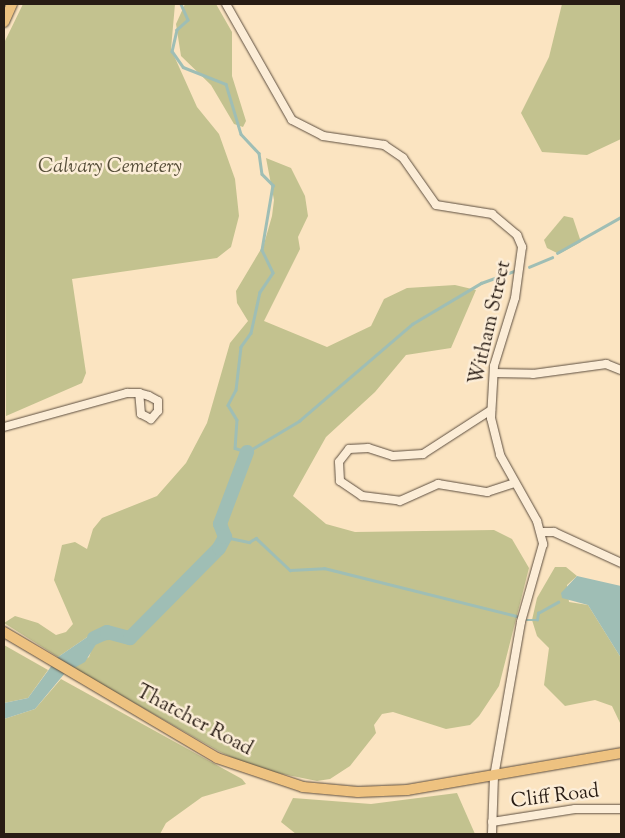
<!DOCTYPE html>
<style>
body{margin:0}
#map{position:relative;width:625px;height:838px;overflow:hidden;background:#fbe4c1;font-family:"Sorts Mill Goudy",serif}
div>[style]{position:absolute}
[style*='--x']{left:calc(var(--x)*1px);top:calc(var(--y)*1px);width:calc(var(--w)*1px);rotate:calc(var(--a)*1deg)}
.green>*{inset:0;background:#c3c28f}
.water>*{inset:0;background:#9fbeb5}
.stream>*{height:2.5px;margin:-1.25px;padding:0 1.25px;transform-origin:1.25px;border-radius:1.25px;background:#9fbeb5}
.river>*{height:14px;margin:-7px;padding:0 7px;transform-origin:7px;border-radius:7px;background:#9fbeb5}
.roads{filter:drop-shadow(0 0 1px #5d4e3f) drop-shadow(0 0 1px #5d4e3f)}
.minor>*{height:8px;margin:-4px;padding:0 4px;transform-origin:4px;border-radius:4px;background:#fcedd7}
.major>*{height:10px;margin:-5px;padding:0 5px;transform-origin:5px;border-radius:5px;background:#eec280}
span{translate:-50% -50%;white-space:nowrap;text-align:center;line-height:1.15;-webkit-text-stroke:5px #fcedd7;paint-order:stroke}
.park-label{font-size:20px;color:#564e39;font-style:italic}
.street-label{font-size:20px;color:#281c14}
.frame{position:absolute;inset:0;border:5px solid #281c14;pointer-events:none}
</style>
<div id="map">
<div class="green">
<i style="clip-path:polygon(23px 4px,175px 4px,171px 49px,197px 107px,219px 134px,235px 179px,239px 216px,231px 247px,217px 258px,72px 279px,86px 373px,82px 383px,6px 416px,4px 43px)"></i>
<i style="clip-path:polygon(185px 4px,216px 4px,232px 32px,232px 76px,246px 121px,243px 127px,234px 124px,211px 85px,181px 56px,176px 24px)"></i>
<i style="clip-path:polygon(562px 4px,621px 4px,621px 139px,587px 155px,542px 152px,521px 113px,549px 57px)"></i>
<i style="clip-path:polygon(266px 158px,291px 168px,305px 196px,308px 216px,298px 237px,300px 249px,264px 321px,327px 347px,371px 326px,384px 299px,407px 288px,455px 285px,476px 290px,451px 348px,406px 355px,375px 392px,326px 437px,293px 496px,326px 524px,355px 532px,494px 530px,512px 539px,529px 568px,499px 686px,479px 716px,470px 725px,446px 729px,393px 712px,382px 714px,374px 725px,376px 733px,350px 766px,330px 779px,317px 781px,258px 769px,220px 752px,80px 672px,74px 667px,89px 657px,99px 629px,58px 657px,4px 623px,15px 616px,38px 623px,56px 635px,66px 632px,73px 624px,54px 580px,62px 545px,75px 542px,87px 549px,93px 529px,102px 518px,157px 496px,186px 463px,207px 423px,230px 343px,248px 321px,237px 303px,236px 291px,264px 244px,272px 216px,274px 200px)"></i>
<i style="clip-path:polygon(564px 216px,573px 218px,581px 242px,559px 254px,547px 248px,544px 240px)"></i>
<i style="clip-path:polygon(555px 567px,566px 567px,577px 576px,567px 585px,569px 602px,588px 605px,621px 658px,621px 725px,612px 706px,595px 700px,565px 706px,544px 685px,549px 648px,537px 636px,532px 620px,537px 598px)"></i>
<i style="clip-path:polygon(4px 645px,48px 670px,28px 698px,4px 703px)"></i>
<i style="clip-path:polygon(61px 679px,242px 779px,246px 784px,202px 797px,166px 823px,160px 834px,4px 834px,4px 719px,35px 709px)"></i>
<i style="clip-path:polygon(457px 793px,475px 834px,296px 834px,281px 822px,293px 798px,371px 804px)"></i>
</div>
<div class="water">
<i style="clip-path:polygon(577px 576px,621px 586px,621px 658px,588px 605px,562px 598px,561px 593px)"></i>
<i style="clip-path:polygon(99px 629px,112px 633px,109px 640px,98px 641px,85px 662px,65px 673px,35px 709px,4px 719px,4px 703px,28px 698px,58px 657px)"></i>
</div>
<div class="stream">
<i style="--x:181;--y:4;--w:17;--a:66"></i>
<i style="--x:188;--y:20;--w:15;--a:138"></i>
<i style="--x:177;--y:30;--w:22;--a:103"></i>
<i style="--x:172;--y:51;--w:19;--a:55"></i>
<i style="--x:183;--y:67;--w:46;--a:21.6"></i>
<i style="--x:226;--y:84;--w:52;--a:73.3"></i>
<i style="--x:241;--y:134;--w:26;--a:47"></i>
<i style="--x:259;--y:153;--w:21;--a:82"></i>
<i style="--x:262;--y:174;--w:16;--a:45"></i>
<i style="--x:273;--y:185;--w:66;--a:99.6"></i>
<i style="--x:262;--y:250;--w:25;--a:64"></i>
<i style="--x:273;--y:273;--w:23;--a:124"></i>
<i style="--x:260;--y:292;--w:42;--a:102.4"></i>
<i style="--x:251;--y:333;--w:17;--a:126"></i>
<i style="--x:241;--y:347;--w:43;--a:96.6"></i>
<i style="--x:236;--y:390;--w:17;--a:118"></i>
<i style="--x:228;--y:405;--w:17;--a:59"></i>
<i style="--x:237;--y:420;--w:28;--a:94"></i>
<i style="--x:235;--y:448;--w:13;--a:18"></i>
<i style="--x:247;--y:452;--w:61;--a:-30.8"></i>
<i style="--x:299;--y:421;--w:149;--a:-40.6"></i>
<i style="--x:412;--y:324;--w:80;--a:-30.7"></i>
<i style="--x:481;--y:283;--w:37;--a:-20"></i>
<i style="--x:557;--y:253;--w:73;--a:-29.4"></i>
<i style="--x:529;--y:267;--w:25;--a:-23"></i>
<i style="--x:225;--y:537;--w:25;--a:12"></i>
<i style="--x:249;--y:542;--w:8;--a:-30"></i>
<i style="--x:256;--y:538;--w:47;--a:43.3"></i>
<i style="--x:290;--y:570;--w:34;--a:-3"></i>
<i style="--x:324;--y:568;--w:198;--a:14"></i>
<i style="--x:527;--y:620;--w:10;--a:0"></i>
<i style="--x:537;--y:620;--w:7;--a:-82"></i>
<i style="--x:538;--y:613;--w:23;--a:-29"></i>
</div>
<div class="river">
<i style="--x:94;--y:638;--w:14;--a:-25"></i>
<i style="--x:107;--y:632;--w:24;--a:15"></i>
<i style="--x:130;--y:638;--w:127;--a:-45.3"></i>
<i style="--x:219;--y:548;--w:13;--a:-61"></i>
<i style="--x:225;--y:537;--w:14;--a:-111"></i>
<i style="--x:220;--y:524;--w:77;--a:-69.4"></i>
</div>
<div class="roads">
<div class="minor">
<i style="--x:226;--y:4;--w:133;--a:60.4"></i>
<i style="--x:292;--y:120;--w:35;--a:27"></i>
<i style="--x:323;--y:136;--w:62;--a:8.4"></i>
<i style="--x:384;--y:145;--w:23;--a:34"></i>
<i style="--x:403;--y:158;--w:57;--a:54.9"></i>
<i style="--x:436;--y:205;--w:57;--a:9.1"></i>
<i style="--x:492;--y:214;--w:33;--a:40"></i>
<i style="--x:517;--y:235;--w:13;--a:67"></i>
<i style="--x:522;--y:247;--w:51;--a:97.8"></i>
<i style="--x:515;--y:298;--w:71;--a:107.2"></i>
<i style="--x:494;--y:366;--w:52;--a:93.3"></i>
<i style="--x:491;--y:418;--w:38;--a:76"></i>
<i style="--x:500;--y:455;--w:76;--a:60.7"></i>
<i style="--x:537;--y:521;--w:24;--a:75"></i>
<i style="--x:543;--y:544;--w:81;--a:105.8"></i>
<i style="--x:521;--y:622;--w:156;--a:99.9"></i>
<i style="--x:494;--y:776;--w:58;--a:92"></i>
<i style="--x:494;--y:373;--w:39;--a:1"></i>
<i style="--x:533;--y:374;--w:74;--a:-7.8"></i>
<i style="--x:606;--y:364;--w:16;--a:22"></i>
<i style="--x:491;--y:410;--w:81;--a:147.1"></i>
<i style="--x:423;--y:454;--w:30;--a:176"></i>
<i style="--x:393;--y:456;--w:26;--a:-162"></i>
<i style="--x:368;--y:448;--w:19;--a:177"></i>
<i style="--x:349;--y:449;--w:16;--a:128"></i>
<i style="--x:339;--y:462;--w:19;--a:87"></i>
<i style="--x:340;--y:481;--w:27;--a:34"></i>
<i style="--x:362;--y:496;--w:38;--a:7"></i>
<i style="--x:400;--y:501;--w:42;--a:-24.1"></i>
<i style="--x:438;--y:484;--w:50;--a:9.3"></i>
<i style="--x:487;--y:492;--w:29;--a:-18"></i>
<i style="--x:4;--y:427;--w:128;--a:-15.5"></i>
<i style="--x:127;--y:393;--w:12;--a:0"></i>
<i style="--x:139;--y:393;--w:10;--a:17"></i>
<i style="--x:149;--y:396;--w:10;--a:29"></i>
<i style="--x:158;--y:401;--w:10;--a:90"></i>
<i style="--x:158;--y:411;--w:11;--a:131"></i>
<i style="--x:151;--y:419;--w:11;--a:-153"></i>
<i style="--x:141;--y:414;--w:21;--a:-95"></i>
<i style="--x:542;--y:532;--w:12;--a:0"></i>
<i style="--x:554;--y:532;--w:74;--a:24.8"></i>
<i style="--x:492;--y:822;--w:84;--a:-8.9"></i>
<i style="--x:575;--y:809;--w:46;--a:0"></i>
</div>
<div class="major">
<i style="--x:4;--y:22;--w:20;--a:-66"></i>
<i style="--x:4;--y:632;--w:247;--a:30.6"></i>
<i style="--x:217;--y:758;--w:91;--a:18.6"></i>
<i style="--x:303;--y:787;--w:55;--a:5.2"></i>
<i style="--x:358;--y:792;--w:49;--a:-2.3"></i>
<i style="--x:407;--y:790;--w:217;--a:-9.8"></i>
</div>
</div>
<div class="park-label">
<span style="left:110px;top:167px">Calvary Cemetery</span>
</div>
<div class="street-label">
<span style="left:491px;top:323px;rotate:-77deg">Witham Street</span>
<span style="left:194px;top:721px;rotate:28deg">Thatcher Road</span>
<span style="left:555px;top:797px;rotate:-7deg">Cliff Road</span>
</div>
<div class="frame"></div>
</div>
